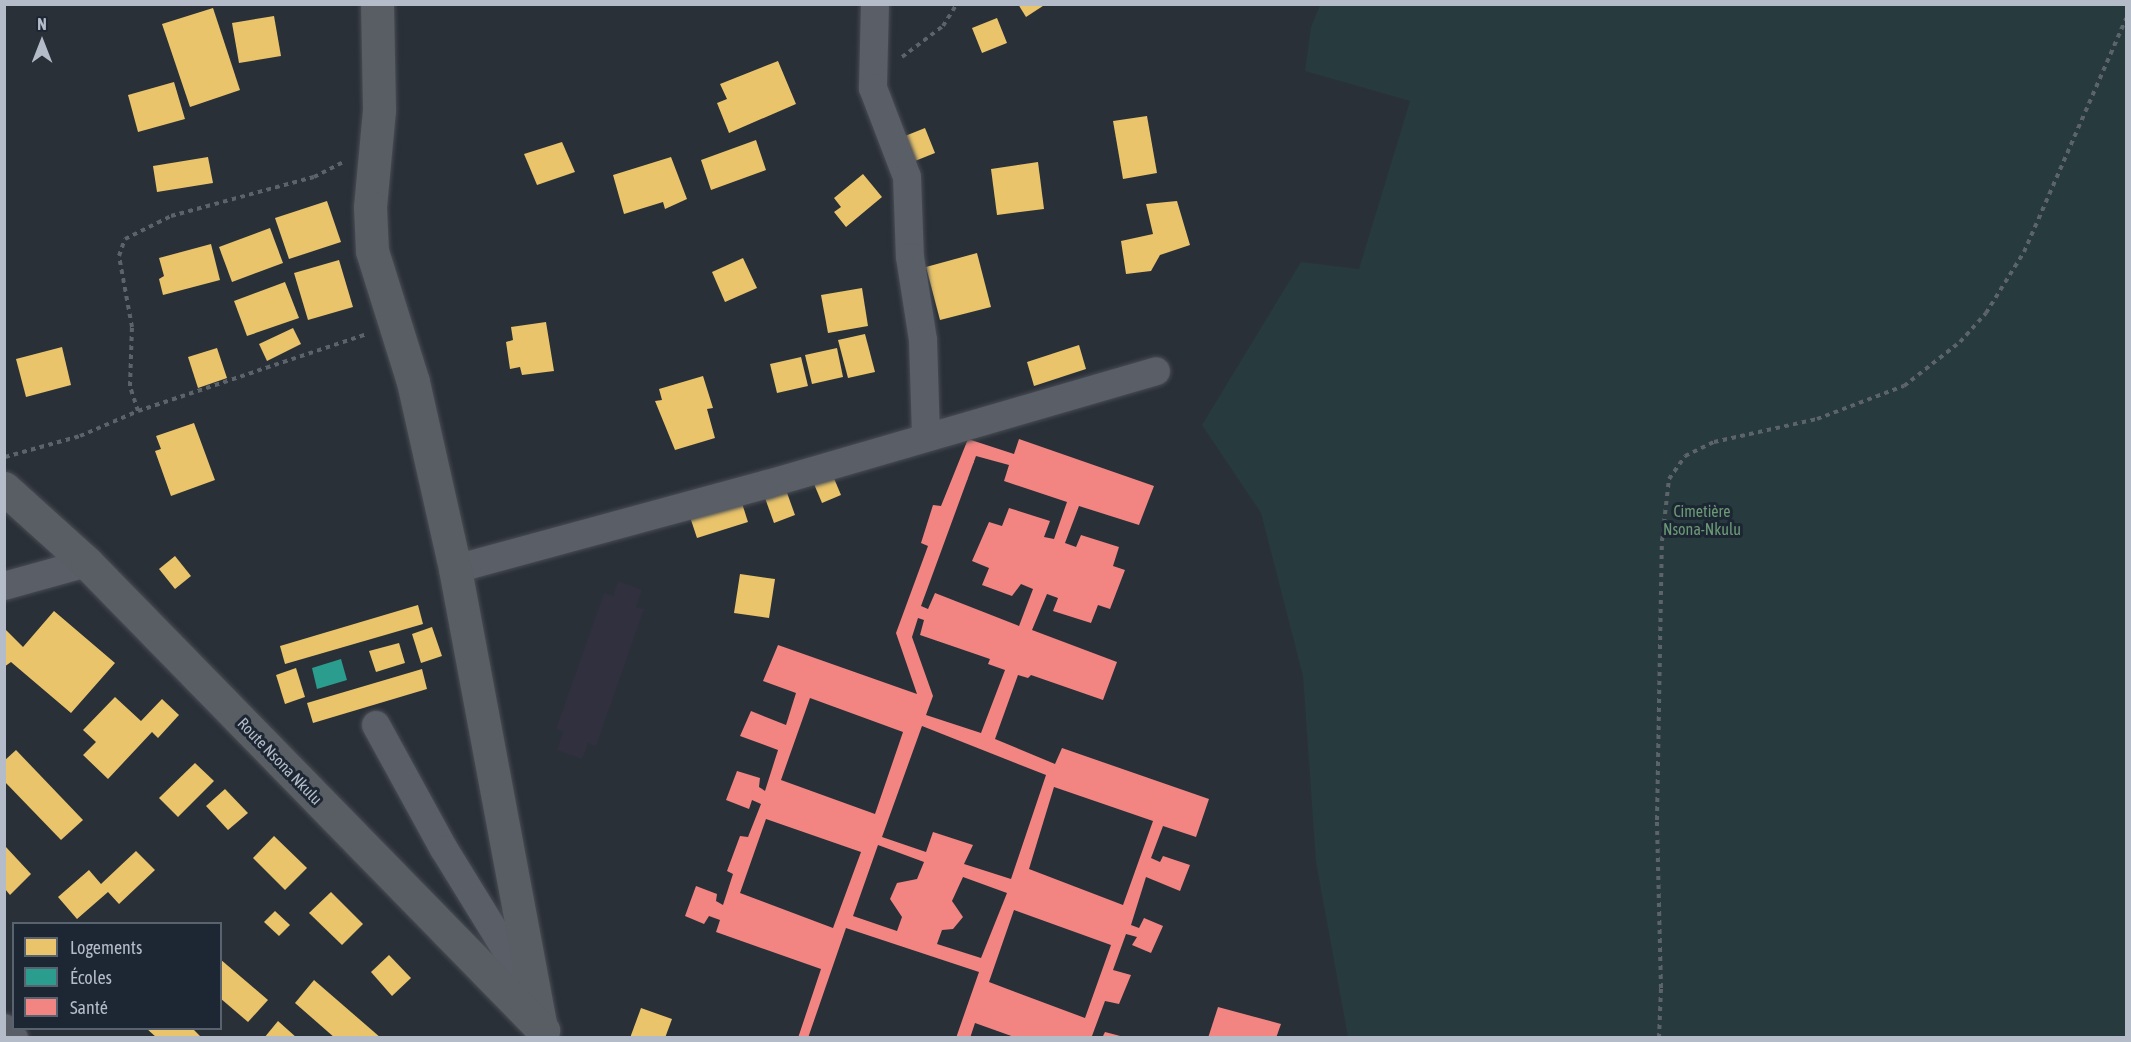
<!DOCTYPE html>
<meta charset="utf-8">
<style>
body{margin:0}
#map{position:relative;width:2131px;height:1042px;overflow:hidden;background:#2a3038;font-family:"Asap Condensed",sans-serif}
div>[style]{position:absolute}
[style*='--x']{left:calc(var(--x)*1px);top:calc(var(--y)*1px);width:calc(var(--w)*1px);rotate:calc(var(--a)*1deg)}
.medical>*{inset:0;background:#31303e}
.green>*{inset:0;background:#273a3e}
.homes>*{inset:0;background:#e9c46a}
.schools>*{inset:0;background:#2a9d8f}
.health>*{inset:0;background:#f28482}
.path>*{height:4px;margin-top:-2px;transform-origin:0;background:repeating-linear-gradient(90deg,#5d636a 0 4.5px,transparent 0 9px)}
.roads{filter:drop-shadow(0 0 2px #484c53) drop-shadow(0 0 2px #484c53)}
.street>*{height:28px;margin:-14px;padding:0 14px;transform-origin:14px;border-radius:14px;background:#5a5e66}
.secondary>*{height:33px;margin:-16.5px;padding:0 16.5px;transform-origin:16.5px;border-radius:16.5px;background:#595d64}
span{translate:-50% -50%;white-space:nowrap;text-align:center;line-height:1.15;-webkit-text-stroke:6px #1d2633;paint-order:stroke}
.park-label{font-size:16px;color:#6b9a76}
.street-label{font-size:16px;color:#b4bcc9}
.frame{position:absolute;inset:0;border:6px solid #b4bcc9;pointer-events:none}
.legend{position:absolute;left:12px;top:922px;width:210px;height:108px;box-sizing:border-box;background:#1d2633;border:2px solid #59626f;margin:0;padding:8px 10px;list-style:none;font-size:18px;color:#b4bcc9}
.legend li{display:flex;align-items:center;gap:12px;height:30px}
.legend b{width:30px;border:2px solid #59626f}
.north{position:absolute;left:12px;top:12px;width:60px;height:60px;-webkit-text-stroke:4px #1d2633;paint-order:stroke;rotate:0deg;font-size:16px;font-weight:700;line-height:24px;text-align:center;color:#b4bcc9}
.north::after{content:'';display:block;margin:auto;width:21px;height:27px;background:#b4bcc9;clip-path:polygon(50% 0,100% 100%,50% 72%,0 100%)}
</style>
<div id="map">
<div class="medical">
<i style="clip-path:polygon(618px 581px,642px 590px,636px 607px,644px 609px,596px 746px,588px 743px,582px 759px,557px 750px,563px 732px,556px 729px,604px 593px,613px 596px)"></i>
</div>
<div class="green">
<i style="clip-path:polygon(1320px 5px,2126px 5px,2126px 1037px,1348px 1037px,1316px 862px,1303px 676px,1261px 513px,1202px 425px,1301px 262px,1359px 269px,1410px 101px,1305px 71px,1311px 27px)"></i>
</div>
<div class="homes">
<i style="clip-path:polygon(1018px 4px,1046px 4px,1026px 17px)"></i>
<i style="clip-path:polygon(213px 8px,240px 90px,190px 107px,162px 24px)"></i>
<i style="clip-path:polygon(274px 16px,281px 56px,239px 63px,232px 23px)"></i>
<i style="clip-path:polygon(997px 18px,1007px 43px,982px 53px,972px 28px)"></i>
<i style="clip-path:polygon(778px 61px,796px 104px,729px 133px,717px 103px,727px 99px,720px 84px)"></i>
<i style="clip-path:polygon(174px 82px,185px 119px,138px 132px,128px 95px)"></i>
<i style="clip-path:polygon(1147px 116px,1157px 173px,1123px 179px,1113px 121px)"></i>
<i style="clip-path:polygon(925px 128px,935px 153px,910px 163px,900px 138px)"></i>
<i style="clip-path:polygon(756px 140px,766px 170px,711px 190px,701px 160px)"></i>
<i style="clip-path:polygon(562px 142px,575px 172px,537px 185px,524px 154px)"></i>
<i style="clip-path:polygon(208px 157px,213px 183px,157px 192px,153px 166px)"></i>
<i style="clip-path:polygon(671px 157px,687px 199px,665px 209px,663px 202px,624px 214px,613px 175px)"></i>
<i style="clip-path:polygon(1038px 162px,1044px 209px,997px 215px,991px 169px)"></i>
<i style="clip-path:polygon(863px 174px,882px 197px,846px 227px,834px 212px,841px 207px,834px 198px)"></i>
<i style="clip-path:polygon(327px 201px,341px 242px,289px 259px,275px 218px)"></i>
<i style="clip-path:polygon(1177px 201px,1190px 245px,1160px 255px,1151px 271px,1126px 274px,1121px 241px,1153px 234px,1146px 204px)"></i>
<i style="clip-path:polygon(270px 228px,283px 263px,232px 282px,219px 247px)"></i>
<i style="clip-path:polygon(211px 244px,220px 280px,163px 295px,159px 279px,164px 276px,159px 258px)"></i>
<i style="clip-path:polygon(977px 253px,991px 307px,940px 320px,926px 267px)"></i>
<i style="clip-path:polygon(743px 258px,757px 288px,725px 302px,712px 272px)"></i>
<i style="clip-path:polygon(339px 260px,353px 307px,308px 320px,294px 273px)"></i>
<i style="clip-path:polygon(285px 282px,299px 318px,247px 336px,234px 301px)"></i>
<i style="clip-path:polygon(862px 288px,868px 326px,828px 333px,821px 295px)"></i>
<i style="clip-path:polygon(546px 322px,554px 371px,522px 375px,520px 367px,510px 369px,506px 342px,513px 340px,511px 327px)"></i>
<i style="clip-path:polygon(293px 328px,301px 344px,267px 361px,259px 344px)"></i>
<i style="clip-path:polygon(865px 334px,875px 372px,848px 378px,838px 340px)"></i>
<i style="clip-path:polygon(1079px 345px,1086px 369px,1034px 386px,1027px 362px)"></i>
<i style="clip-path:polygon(62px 347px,71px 385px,26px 397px,16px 359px)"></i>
<i style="clip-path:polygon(217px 348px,227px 378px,198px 388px,188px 357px)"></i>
<i style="clip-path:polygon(837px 348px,843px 377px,812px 384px,805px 355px)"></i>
<i style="clip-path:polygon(801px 357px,808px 386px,777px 393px,770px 364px)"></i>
<i style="clip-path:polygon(703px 376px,713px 408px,707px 409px,715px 438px,675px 450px,655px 401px,662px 400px,659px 389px)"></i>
<i style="clip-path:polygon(194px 423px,215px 480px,171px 496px,155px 451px,161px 449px,156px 436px)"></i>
<i style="clip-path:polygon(833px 476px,841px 495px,822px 503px,814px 484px)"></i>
<i style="clip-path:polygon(786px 490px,795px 515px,774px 523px,765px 498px)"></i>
<i style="clip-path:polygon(740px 497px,748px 522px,697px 538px,689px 514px)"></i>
<i style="clip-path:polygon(175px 556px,191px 576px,175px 589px,159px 569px)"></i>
<i style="clip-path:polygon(740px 574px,775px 579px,769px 618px,734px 613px)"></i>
<i style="clip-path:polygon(418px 605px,423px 624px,285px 664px,280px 646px)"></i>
<i style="clip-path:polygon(54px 611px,115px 663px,71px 713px,11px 662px,4px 667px,4px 628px,23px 647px)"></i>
<i style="clip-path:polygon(432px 627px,442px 656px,421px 663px,412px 634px)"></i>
<i style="clip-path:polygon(399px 643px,405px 663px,376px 672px,369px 651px)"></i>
<i style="clip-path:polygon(296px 668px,305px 697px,285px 704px,276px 675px)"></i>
<i style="clip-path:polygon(422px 669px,427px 689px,313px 723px,307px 703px)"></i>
<i style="clip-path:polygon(115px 697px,141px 721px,162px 699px,179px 715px,158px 738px,152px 732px,108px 779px,83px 755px,96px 742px,83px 730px)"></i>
<i style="clip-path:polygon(16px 750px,83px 820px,61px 840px,4px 781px,4px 761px)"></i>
<i style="clip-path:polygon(195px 763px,214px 781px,178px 817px,159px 798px)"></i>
<i style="clip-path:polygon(225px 789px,248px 813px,228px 830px,206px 806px)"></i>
<i style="clip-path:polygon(274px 836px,307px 868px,285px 890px,253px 858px)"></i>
<i style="clip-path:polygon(5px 846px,31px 874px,10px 895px,5px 889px)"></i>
<i style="clip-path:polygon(136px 851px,155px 870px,119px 904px,108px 892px,77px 919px,58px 897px,89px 870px,101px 884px)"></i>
<i style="clip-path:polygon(331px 892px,363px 924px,342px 945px,309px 913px)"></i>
<i style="clip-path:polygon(275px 911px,290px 925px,279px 936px,264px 922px)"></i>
<i style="clip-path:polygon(389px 955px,411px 978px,392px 996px,371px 972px)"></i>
<i style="clip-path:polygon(220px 959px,268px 1000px,248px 1022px,220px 998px)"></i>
<i style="clip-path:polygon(314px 980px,381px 1038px,335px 1038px,295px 1003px)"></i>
<i style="clip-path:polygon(641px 1008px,672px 1019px,665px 1038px,630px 1038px)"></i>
<i style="clip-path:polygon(278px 1021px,297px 1038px,264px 1038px)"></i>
<i style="clip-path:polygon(146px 1028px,192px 1028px,202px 1038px,157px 1038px)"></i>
</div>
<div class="schools">
<i style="clip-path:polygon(341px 659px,347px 680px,317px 689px,312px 668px)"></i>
</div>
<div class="health">
<i style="clip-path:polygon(evenodd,968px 439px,1014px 454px,1019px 439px,1154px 486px,1139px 525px,1079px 506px,1065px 543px,1076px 547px,1081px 535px,1119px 547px,1113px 566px,1125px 570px,1110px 609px,1098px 605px,1091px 623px,1053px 611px,1058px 598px,1047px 594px,1032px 630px,1117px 662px,1103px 700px,1031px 675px,1028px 678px,1018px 675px,995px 739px,1055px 764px,1062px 748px,1209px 799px,1196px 837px,1163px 826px,1151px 858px,1160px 862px,1163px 856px,1190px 865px,1180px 891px,1146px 877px,1131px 925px,1139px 928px,1144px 918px,1163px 926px,1151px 953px,1132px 945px,1137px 937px,1126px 934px,1113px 970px,1131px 975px,1119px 1004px,1105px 1001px,1092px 1036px,1097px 1038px,1017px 1038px,975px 1023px,970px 1038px,956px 1038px,979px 972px,846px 928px,808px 1038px,798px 1038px,821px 969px,716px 932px,720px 920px,709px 916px,704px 924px,685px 916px,696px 886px,717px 894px,716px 901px,723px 905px,733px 874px,727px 871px,740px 836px,748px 837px,761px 804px,752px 800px,749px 809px,726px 800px,737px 771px,760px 778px,759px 787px,765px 791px,778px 750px,740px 736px,751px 711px,786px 725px,796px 693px,763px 681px,778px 645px,917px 694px,896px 633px,928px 546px,921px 543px,933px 505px,941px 506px,968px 439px,976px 456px,1009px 465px,1004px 481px,1067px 502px,1054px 539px,1044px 537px,1050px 521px,1009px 508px,1002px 526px,989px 522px,972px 561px,989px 568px,982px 585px,1012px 596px,1021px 584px,1033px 589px,1019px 626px,935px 593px,928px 609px,921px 606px,976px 456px,968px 439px,918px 618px,924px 620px,920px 635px,990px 659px,988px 664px,1005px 670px,981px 733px,926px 715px,933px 696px,912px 637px,918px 618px,968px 439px,810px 698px,903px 732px,875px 814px,781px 780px,810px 698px,968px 439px,922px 726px,1046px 775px,1011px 879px,964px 864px,973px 845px,933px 832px,926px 852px,882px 837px,922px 726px,968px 439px,1054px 787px,1153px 821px,1123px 905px,1029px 869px,1054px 787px,968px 439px,766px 819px,861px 852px,833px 928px,740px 893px,766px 819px,968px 439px,878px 845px,924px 862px,917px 879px,897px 883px,890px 899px,902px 917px,897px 931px,853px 916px,878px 845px,968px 439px,963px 877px,1007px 893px,981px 958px,937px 944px,942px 930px,953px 929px,963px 917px,952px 901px,963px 877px,968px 439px,1014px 910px,1111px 945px,1085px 1018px,989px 982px,1014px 910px)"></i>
<i style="clip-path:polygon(1218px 1007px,1281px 1024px,1276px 1038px,1208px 1038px)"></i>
<i style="clip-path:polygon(1105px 1032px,1124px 1037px,1124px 1038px,1102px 1038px)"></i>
</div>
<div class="path">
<i style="--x:902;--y:57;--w:51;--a:-37.1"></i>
<i style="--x:943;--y:26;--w:26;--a:-58"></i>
<i style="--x:138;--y:411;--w:26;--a:-108"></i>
<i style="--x:130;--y:386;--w:59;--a:-88.1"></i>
<i style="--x:132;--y:327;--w:72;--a:-100.4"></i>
<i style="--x:119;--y:256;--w:18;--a:-71"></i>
<i style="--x:125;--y:239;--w:51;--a:-26.6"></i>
<i style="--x:171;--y:216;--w:148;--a:-15.3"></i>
<i style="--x:314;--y:177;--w:34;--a:-27"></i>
<i style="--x:5;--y:457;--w:78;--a:-15.6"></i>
<i style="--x:80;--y:436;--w:63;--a:-23.3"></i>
<i style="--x:138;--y:411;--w:242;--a:-18.6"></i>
<i style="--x:1659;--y:1038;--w:50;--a:-87.7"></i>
<i style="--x:1661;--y:988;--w:168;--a:-91.4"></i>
<i style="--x:1657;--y:820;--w:279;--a:-89"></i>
<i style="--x:1662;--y:541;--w:62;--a:-83.6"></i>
<i style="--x:1669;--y:479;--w:28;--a:-55"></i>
<i style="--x:1685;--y:456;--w:32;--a:-26"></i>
<i style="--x:1714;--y:442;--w:106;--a:-12.6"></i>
<i style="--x:1817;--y:419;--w:93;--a:-20.8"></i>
<i style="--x:1904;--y:386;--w:71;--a:-38.2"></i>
<i style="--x:1960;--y:342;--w:39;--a:-48"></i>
<i style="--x:1986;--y:313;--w:72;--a:-58.1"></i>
<i style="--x:2024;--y:252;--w:255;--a:-66.4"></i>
</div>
<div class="roads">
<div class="street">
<i style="--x:875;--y:4;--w:84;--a:91.4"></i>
<i style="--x:873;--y:88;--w:95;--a:69.1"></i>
<i style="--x:907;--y:177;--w:80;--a:87.9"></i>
<i style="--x:910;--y:257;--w:84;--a:81.1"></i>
<i style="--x:923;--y:340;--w:97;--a:88.2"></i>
<i style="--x:455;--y:569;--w:324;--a:-15.2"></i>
<i style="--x:768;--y:484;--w:404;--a:-16.2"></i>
<i style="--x:4;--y:586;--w:86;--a:-15.5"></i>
<i style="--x:376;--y:725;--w:141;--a:61.3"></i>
<i style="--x:444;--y:849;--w:134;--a:58.4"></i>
<i style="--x:514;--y:963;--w:23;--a:40"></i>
<i style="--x:4;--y:1028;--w:14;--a:45"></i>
</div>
<div class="secondary">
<i style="--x:377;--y:4;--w:106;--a:88.9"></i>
<i style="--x:379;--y:110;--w:97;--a:95.3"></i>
<i style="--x:370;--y:207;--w:44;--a:87.4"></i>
<i style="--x:372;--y:251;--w:137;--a:72.6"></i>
<i style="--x:413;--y:382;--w:192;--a:77.3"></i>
<i style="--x:455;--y:569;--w:467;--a:79.4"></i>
<i style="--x:4;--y:488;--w:112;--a:42.1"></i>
<i style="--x:87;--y:563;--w:653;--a:45.68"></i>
</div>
</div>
<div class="park-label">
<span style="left:1702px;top:520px">Cimetière<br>Nsona-Nkulu</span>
</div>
<div class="street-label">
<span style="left:280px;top:761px;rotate:46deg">Route Nsona Nkulu</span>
</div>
<div class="frame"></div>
<ul class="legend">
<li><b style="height:16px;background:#e9c46a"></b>Logements</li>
<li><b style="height:16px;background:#2a9d8f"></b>Écoles</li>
<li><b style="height:16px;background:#f28482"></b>Santé</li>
</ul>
<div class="north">N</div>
</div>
